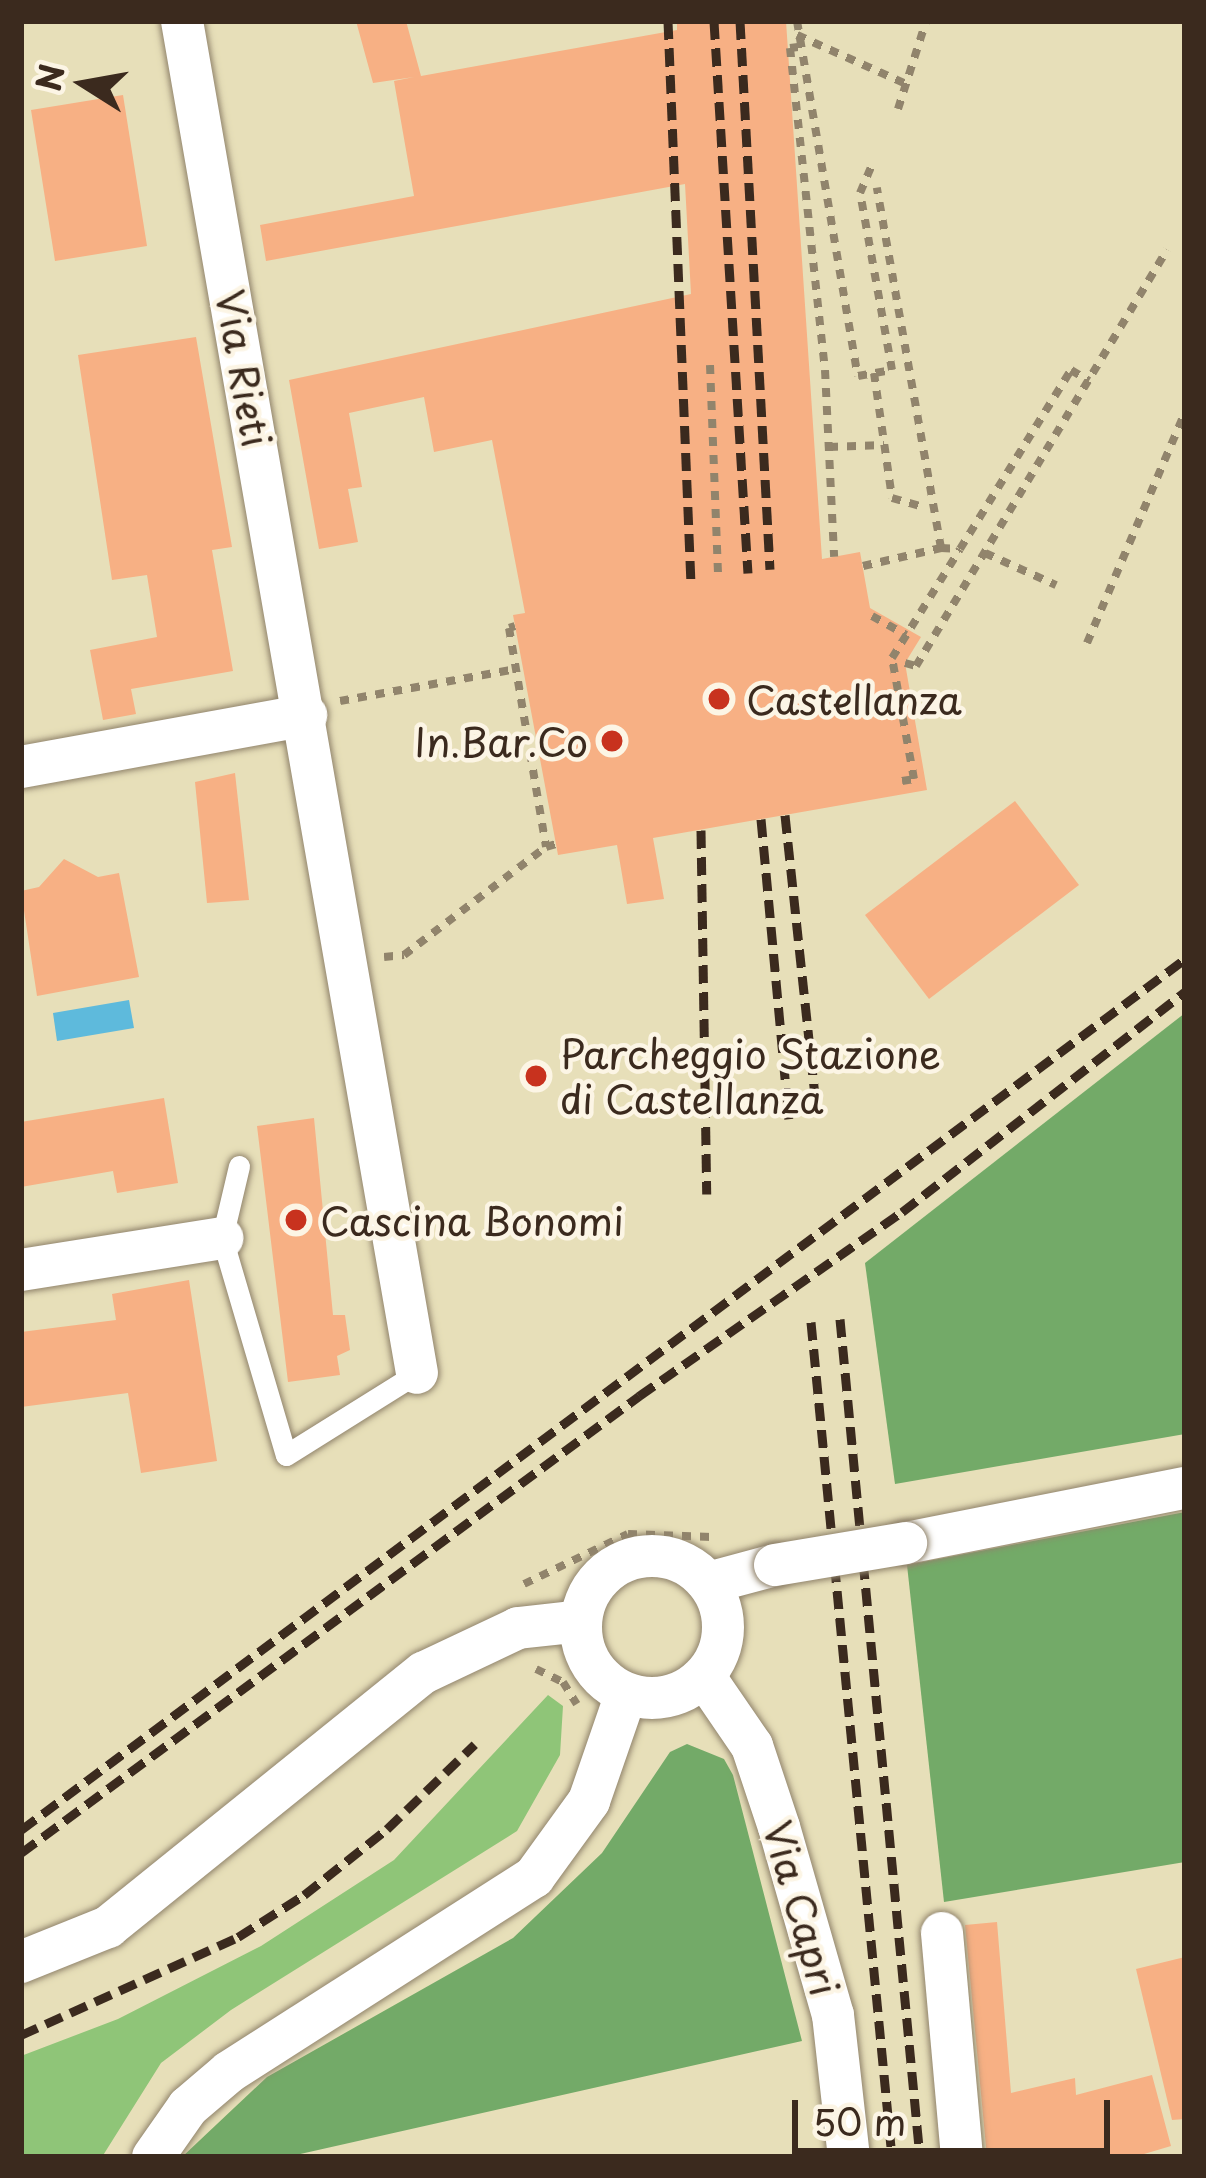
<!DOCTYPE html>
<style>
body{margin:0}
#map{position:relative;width:1206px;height:2178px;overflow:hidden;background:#e7dfb9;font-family:"Playpen Sans",sans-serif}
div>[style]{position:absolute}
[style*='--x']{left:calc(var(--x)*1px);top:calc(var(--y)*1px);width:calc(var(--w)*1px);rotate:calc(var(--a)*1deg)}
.green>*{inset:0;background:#8fc578}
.forest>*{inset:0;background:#73aa68}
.water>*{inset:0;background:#5ebadc}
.building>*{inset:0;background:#f7b084}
.path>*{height:8px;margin-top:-4px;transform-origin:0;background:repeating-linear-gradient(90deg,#91846c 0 9px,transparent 0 18px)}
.roads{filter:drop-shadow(0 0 3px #91846c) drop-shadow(0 0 3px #91846c)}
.lane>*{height:21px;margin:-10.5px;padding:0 10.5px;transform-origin:10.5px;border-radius:10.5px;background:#fff}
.street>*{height:42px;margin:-21px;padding:0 21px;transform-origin:21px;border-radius:21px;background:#fff}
.street>.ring{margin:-21px;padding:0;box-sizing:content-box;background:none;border:42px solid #fff;border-radius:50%}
.rail>*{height:9px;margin-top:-4.5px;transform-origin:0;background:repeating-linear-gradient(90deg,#3b2a1e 0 18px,transparent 0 27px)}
.bridges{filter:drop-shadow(0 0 3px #91846c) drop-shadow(0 0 3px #91846c)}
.street-bridge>*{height:42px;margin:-21px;padding:0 21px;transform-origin:21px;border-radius:21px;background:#fff}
.dots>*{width:33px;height:33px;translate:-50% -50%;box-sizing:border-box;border:6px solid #fcf5e5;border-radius:50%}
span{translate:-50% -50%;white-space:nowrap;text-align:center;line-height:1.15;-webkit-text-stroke:9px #fcf5e5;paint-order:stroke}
.street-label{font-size:39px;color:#3b2a1e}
.poi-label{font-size:39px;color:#3b2a1e}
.left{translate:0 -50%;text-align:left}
.right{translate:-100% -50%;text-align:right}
.frame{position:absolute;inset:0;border:24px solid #3b2a1e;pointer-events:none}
.north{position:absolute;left:24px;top:24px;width:120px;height:120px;-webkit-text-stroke:9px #fcf5e5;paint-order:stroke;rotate:281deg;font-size:33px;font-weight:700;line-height:48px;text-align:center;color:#3b2a1e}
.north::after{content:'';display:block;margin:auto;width:42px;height:54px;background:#3b2a1e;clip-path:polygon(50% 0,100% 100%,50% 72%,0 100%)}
.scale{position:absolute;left:792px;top:2100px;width:318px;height:54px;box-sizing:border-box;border:6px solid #3b2a1e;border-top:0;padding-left:15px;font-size:36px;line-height:42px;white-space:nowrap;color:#3b2a1e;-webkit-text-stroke:9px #fcf5e5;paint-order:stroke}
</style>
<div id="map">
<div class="green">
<i style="clip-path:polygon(548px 1695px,563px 1706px,560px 1755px,517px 1831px,231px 2010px,161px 2063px,102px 2157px,21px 2157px,21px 2056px,118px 2019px,261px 1946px,394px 1860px)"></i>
</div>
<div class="forest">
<i style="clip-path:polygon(1185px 1013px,1185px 1434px,895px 1484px,865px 1263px)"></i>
<i style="clip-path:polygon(1185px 1512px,1185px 1862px,944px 1902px,907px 1565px)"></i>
<i style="clip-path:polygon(687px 1744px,724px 1759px,733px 1775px,802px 2041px,287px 2157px,182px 2157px,267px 2077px,513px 1938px,602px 1853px,670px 1752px)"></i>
</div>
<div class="water">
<i style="clip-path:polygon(129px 1000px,134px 1028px,57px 1041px,53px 1013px)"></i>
</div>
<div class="building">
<i style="clip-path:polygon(356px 21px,406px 21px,421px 76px,677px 30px,677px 21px,786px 21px,822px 559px,860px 552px,870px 608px,921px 637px,905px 663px,927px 790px,653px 838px,664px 899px,627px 904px,617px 845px,558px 855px,513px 615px,525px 613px,492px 440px,434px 452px,424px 397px,349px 413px,362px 487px,348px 489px,358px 542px,319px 549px,289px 380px,691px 294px,685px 184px,266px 261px,260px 225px,414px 196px,394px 81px,414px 77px,373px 83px)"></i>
<i style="clip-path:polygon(123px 95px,147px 246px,55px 261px,31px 110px)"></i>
<i style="clip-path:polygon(196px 337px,232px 547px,212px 550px,233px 671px,131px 689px,136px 714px,103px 720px,90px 650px,157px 637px,147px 575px,112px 580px,78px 355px)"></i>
<i style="clip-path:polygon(235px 773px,249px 900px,207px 903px,195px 782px)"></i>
<i style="clip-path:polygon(1015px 801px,1079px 885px,929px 999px,865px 915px)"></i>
<i style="clip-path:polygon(64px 859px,98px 877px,119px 873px,139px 977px,37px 996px,21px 891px,39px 887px)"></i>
<i style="clip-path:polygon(164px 1098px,178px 1183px,117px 1193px,113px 1171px,21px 1187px,21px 1122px)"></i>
<i style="clip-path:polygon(314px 1118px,333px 1315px,345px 1315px,350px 1350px,337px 1356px,340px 1375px,288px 1382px,257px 1126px)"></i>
<i style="clip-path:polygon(189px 1280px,217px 1461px,141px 1473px,128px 1393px,21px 1407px,21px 1332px,116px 1320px,112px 1294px)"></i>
<i style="clip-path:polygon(997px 1922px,1011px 2093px,1075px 2078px,1076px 2095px,1152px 2075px,1171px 2146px,1134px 2157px,987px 2157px,965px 1925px)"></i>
<i style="clip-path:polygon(1185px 1957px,1185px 2119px,1172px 2120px,1136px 1969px)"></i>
</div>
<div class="path">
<i style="--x:797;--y:21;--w:360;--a:80.3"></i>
<i style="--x:858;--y:376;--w:35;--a:-10"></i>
<i style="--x:892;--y:370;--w:180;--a:-100.2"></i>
<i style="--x:860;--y:193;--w:34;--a:-67"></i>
<i style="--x:797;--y:35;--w:120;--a:24.2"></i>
<i style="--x:798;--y:47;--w:8;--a:173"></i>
<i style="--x:790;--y:48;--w:324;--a:83.8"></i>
<i style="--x:825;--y:370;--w:187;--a:87.2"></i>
<i style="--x:898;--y:109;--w:92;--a:-72.3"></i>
<i style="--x:710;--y:365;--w:213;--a:87.8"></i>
<i style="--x:874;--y:373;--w:126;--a:81.8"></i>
<i style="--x:892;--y:498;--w:35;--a:16"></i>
<i style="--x:829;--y:447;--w:55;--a:-2.1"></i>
<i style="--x:941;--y:548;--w:19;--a:3"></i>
<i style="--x:960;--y:549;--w:211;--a:-58.2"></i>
<i style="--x:1071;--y:370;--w:21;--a:31"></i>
<i style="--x:985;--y:553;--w:78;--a:24.3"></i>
<i style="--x:863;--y:566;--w:80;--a:-13"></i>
<i style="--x:941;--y:548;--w:366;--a:-100.1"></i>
<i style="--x:872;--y:616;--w:39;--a:29"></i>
<i style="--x:515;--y:626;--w:6;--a:162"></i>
<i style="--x:509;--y:628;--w:222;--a:80.4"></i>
<i style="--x:546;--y:847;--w:10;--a:-17"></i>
<i style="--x:1087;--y:643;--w:251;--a:-67"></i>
<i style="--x:905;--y:663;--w:11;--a:15"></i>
<i style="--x:916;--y:666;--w:486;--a:-58.9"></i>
<i style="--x:340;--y:701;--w:179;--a:-10.3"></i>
<i style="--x:902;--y:781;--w:12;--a:-9"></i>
<i style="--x:914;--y:779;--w:123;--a:-100.3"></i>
<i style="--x:892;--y:658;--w:128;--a:-58"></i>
<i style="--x:384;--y:957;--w:20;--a:-6"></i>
<i style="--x:404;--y:955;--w:178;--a:-37.3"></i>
<i style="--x:524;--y:1584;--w:115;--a:-25.7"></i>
<i style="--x:628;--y:1534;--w:84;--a:2"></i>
<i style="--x:536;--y:1669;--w:30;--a:26"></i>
<i style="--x:563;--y:1682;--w:26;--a:58"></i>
</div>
<div class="roads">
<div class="lane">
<i style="--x:239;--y:1166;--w:74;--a:103.3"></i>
<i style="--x:222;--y:1238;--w:226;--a:73.6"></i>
<i style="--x:286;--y:1455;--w:155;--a:-32"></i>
</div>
<div class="street">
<i style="--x:182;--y:21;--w:1372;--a:80.14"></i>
<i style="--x:21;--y:767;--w:290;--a:-10.3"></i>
<i style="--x:21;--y:1270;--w:204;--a:-9"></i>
<i style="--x:906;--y:1543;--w:284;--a:-11.2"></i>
<i class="ring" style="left:581px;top:1556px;width:100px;height:100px"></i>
<i style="--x:708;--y:1583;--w:69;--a:-15"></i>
<i style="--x:704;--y:1676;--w:85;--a:55.6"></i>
<i style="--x:752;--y:1746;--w:85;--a:71.6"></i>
<i style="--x:779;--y:1827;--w:196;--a:74"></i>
<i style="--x:833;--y:2015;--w:143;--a:83.6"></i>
<i style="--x:942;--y:1933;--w:225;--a:84.9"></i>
<i style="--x:21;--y:1962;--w:94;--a:-21.9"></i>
<i style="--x:108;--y:1927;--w:405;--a:-38.9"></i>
<i style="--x:423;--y:1673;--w:105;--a:-25.3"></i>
<i style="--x:518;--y:1628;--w:63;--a:-6.3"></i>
<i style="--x:153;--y:2157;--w:61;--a:-55"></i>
<i style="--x:188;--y:2107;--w:54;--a:-40.5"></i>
<i style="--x:229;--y:2072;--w:362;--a:-32.6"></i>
<i style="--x:534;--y:1877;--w:94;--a:-54.1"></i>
<i style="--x:589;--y:1801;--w:113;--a:-70.9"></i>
</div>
</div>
<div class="rail">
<i style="--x:668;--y:21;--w:562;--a:87.66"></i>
<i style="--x:714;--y:21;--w:553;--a:86.48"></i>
<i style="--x:740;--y:21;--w:549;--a:86.87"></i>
<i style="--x:785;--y:815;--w:303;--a:83.9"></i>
<i style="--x:761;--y:819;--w:301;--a:84.7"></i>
<i style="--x:701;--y:830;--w:364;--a:89.1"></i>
<i style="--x:840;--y:1319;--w:842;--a:84.55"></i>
<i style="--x:811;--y:1322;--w:839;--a:84.46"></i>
<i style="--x:21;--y:1830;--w:1454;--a:-36.81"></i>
<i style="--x:21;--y:1853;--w:769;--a:-36.48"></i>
<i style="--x:639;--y:1396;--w:321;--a:-35"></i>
<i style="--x:902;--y:1212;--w:358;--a:-37.9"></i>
<i style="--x:21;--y:2035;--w:238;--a:-24.3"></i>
<i style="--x:238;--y:1937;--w:78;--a:-32.5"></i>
<i style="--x:304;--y:1895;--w:106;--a:-38.5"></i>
<i style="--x:387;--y:1829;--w:122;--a:-44"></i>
</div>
<div class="bridges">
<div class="street-bridge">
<i style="--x:775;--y:1565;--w:133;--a:-9.5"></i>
</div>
</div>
<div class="dots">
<i style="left:719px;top:699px;background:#c8321e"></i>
<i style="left:612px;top:741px;background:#c8321e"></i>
<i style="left:536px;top:1076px;background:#c8321e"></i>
<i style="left:296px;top:1220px;background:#c8321e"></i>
</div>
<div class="street-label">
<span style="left:244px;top:368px;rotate:80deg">Via Rieti</span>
<span style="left:802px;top:1908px;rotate:74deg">Via Capri</span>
</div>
<div class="poi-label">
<span class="left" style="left:746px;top:699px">Castellanza</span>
<span class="right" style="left:588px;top:741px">In.Bar.Co</span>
<span class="left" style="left:560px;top:1076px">Parcheggio Stazione<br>di Castellanza</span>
<span class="left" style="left:320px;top:1220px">Cascina Bonomi</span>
</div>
<div class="frame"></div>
<div class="north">N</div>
<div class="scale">50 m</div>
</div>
